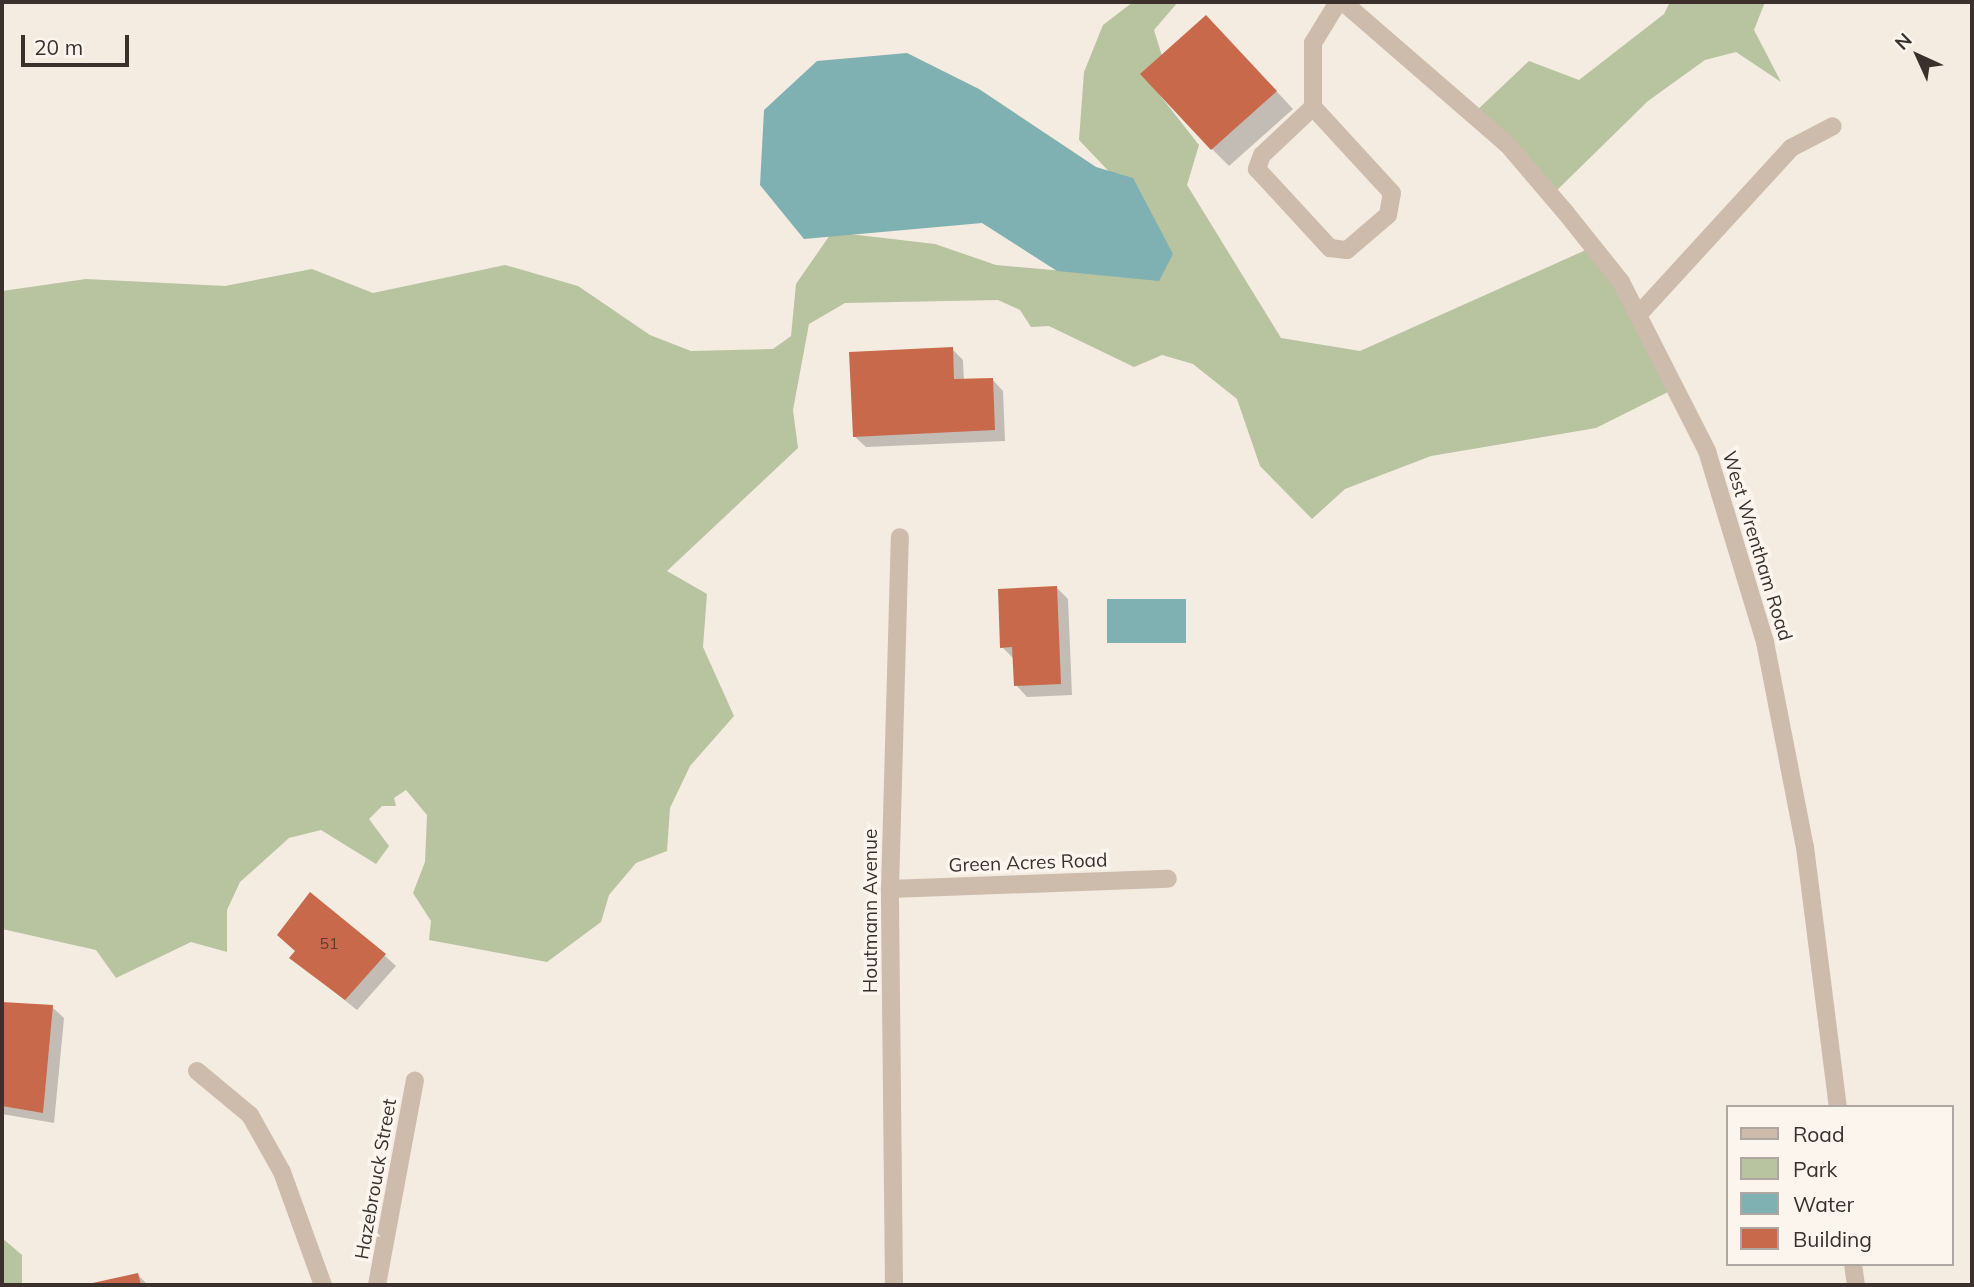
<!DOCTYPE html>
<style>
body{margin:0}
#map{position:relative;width:1974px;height:1287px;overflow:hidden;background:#f4ebe1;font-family:Mulish,sans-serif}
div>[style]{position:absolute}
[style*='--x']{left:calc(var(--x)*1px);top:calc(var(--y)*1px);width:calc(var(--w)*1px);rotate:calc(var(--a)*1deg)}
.green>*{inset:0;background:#b8c4a0}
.water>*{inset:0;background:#7fb0b2}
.shadow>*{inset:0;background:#0003}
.building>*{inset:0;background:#c8694b}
.minor>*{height:18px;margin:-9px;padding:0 9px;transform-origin:9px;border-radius:9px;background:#cdbbac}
span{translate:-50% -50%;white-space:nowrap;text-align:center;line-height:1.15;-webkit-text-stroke:7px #fbf5ee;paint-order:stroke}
.number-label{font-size:16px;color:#5e3e33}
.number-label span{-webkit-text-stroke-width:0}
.street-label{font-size:19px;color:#3b302b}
.frame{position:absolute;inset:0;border:4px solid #3b302b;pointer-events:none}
.legend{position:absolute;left:1726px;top:1105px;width:228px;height:161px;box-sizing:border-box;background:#fbf5ee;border:2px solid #aea6a0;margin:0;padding:9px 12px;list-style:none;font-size:21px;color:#3b302b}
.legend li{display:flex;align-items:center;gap:14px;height:35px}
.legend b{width:35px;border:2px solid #aea6a0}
.north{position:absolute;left:1883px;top:21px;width:70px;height:70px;-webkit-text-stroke:5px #fbf5ee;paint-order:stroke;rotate:315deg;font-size:19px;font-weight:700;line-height:28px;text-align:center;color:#3b302b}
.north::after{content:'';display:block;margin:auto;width:24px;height:32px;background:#3b302b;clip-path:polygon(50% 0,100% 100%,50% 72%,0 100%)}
.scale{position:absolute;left:21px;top:35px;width:108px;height:32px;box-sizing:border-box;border:4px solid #3b302b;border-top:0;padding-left:9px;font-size:21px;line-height:24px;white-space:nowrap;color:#3b302b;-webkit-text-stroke:5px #fbf5ee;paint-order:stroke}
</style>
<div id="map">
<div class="green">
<i style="clip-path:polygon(1133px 2px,1178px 2px,1154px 30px,1162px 56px,1148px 80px,1199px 145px,1187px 185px,1281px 338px,1360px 351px,1588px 249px,1598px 254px,1672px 390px,1596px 428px,1431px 456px,1345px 489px,1312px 519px,1260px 466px,1237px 399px,1193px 364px,1162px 355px,1134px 367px,1049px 326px,1031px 327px,1020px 310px,998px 300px,845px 303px,809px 324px,793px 410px,798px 448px,667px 571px,707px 594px,703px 647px,734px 716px,690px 766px,670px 808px,667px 851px,636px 863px,609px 895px,601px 922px,547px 962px,429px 940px,431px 921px,413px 893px,425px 862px,427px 815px,406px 790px,394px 798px,396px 806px,382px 806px,369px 819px,389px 846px,376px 864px,321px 830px,289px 838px,240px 882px,227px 910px,227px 952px,191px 942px,116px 978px,96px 950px,2px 929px,2px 291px,86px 279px,225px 286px,312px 269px,373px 293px,505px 265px,578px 286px,650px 335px,691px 351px,773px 349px,791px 336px,796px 284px,832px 232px,935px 244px,996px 265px,1097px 274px,1140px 204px,1079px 140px,1084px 72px,1103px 25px)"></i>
<i style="clip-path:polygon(1670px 2px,1765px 2px,1754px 30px,1781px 82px,1736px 52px,1705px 60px,1648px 101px,1552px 195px,1472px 115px,1529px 61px,1579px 80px,1664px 14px)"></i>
<i style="clip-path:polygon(2px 1238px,22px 1255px,22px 1285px,2px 1285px)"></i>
</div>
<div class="water">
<i style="clip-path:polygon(907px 53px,979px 89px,1096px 167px,1133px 178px,1173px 254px,1159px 281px,1057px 271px,982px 223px,804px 239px,760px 185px,764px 110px,817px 61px)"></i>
<i style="clip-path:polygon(1107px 599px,1186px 599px,1186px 643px,1107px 643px)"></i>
</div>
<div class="shadow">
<i style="clip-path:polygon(1223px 34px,1293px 109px,1229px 166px,1212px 149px)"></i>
<i style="clip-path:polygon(952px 349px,963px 360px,964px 381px,992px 379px,1003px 391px,1005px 441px,866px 447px,854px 436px)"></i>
<i style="clip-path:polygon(1057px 588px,1068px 599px,1072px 695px,1027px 697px,1016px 685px,1013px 658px,1002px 647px)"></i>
<i style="clip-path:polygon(384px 955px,396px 966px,357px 1010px,292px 958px)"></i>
<i style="clip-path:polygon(2px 1004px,52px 1007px,64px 1018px,54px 1123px,2px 1114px)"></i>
<i style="clip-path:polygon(138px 1275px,148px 1285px,91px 1285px)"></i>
</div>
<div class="building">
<i style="clip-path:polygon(1206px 15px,1277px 91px,1211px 150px,1140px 74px)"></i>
<i style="clip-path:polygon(953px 347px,954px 379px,993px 378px,995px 430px,853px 437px,849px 352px)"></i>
<i style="clip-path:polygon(1057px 586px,1061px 684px,1014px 686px,1012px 647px,1000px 648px,998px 589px)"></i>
<i style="clip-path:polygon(310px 892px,386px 954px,345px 1000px,289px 958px,295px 951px,277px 935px)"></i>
<i style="clip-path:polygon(2px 1002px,53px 1005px,43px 1113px,2px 1106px)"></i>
<i style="clip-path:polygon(138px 1273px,141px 1285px,88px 1285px,88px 1284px)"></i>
</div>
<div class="minor">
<i style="--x:1343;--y:2;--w:217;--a:40.9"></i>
<i style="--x:1507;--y:144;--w:91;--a:49.5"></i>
<i style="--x:1566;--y:213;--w:88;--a:51.4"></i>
<i style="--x:1621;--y:282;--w:190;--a:63"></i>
<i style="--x:1707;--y:451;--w:200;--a:73.1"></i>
<i style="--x:1765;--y:642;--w:209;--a:79"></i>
<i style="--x:1805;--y:847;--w:262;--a:82.8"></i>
<i style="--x:1313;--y:107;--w:70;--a:136.7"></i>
<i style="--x:1262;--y:155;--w:15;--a:110"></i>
<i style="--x:1257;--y:169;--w:108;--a:47.3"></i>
<i style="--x:1330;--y:248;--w:17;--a:7"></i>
<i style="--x:1347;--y:250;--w:54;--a:-40.5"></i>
<i style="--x:1388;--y:215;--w:22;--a:-80"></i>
<i style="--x:1392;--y:193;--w:117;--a:-132.6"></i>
<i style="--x:1313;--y:107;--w:64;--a:-90"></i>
<i style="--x:1313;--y:43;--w:48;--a:-58.6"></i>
<i style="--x:1639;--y:314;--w:225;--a:-47.5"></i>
<i style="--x:1791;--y:148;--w:47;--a:-27.6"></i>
<i style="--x:890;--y:889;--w:278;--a:-2.1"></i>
<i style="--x:197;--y:1071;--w:69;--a:39.7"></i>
<i style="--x:250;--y:1115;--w:65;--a:60.7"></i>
<i style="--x:282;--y:1172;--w:120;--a:70.1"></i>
<i style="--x:1853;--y:1264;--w:21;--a:82"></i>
<i style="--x:377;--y:1285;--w:208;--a:-79.5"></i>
<i style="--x:894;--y:1285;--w:396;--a:-90.6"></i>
<i style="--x:890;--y:889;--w:352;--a:-88.4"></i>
</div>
<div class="number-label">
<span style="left:329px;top:943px">51</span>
</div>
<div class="street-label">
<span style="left:1757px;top:546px;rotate:73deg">West Wrentham Road</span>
<span style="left:1028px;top:863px;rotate:-2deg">Green Acres Road</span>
<span style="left:871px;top:911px;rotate:-90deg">Houtmann Avenue</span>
<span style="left:376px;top:1179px;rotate:-80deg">Hazebrouck Street</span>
</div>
<div class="frame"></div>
<ul class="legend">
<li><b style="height:9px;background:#cdbbac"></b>Road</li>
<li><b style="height:19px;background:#b8c4a0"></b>Park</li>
<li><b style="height:19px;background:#7fb0b2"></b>Water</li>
<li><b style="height:19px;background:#c8694b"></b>Building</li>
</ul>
<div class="north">N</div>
<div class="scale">20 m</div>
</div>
